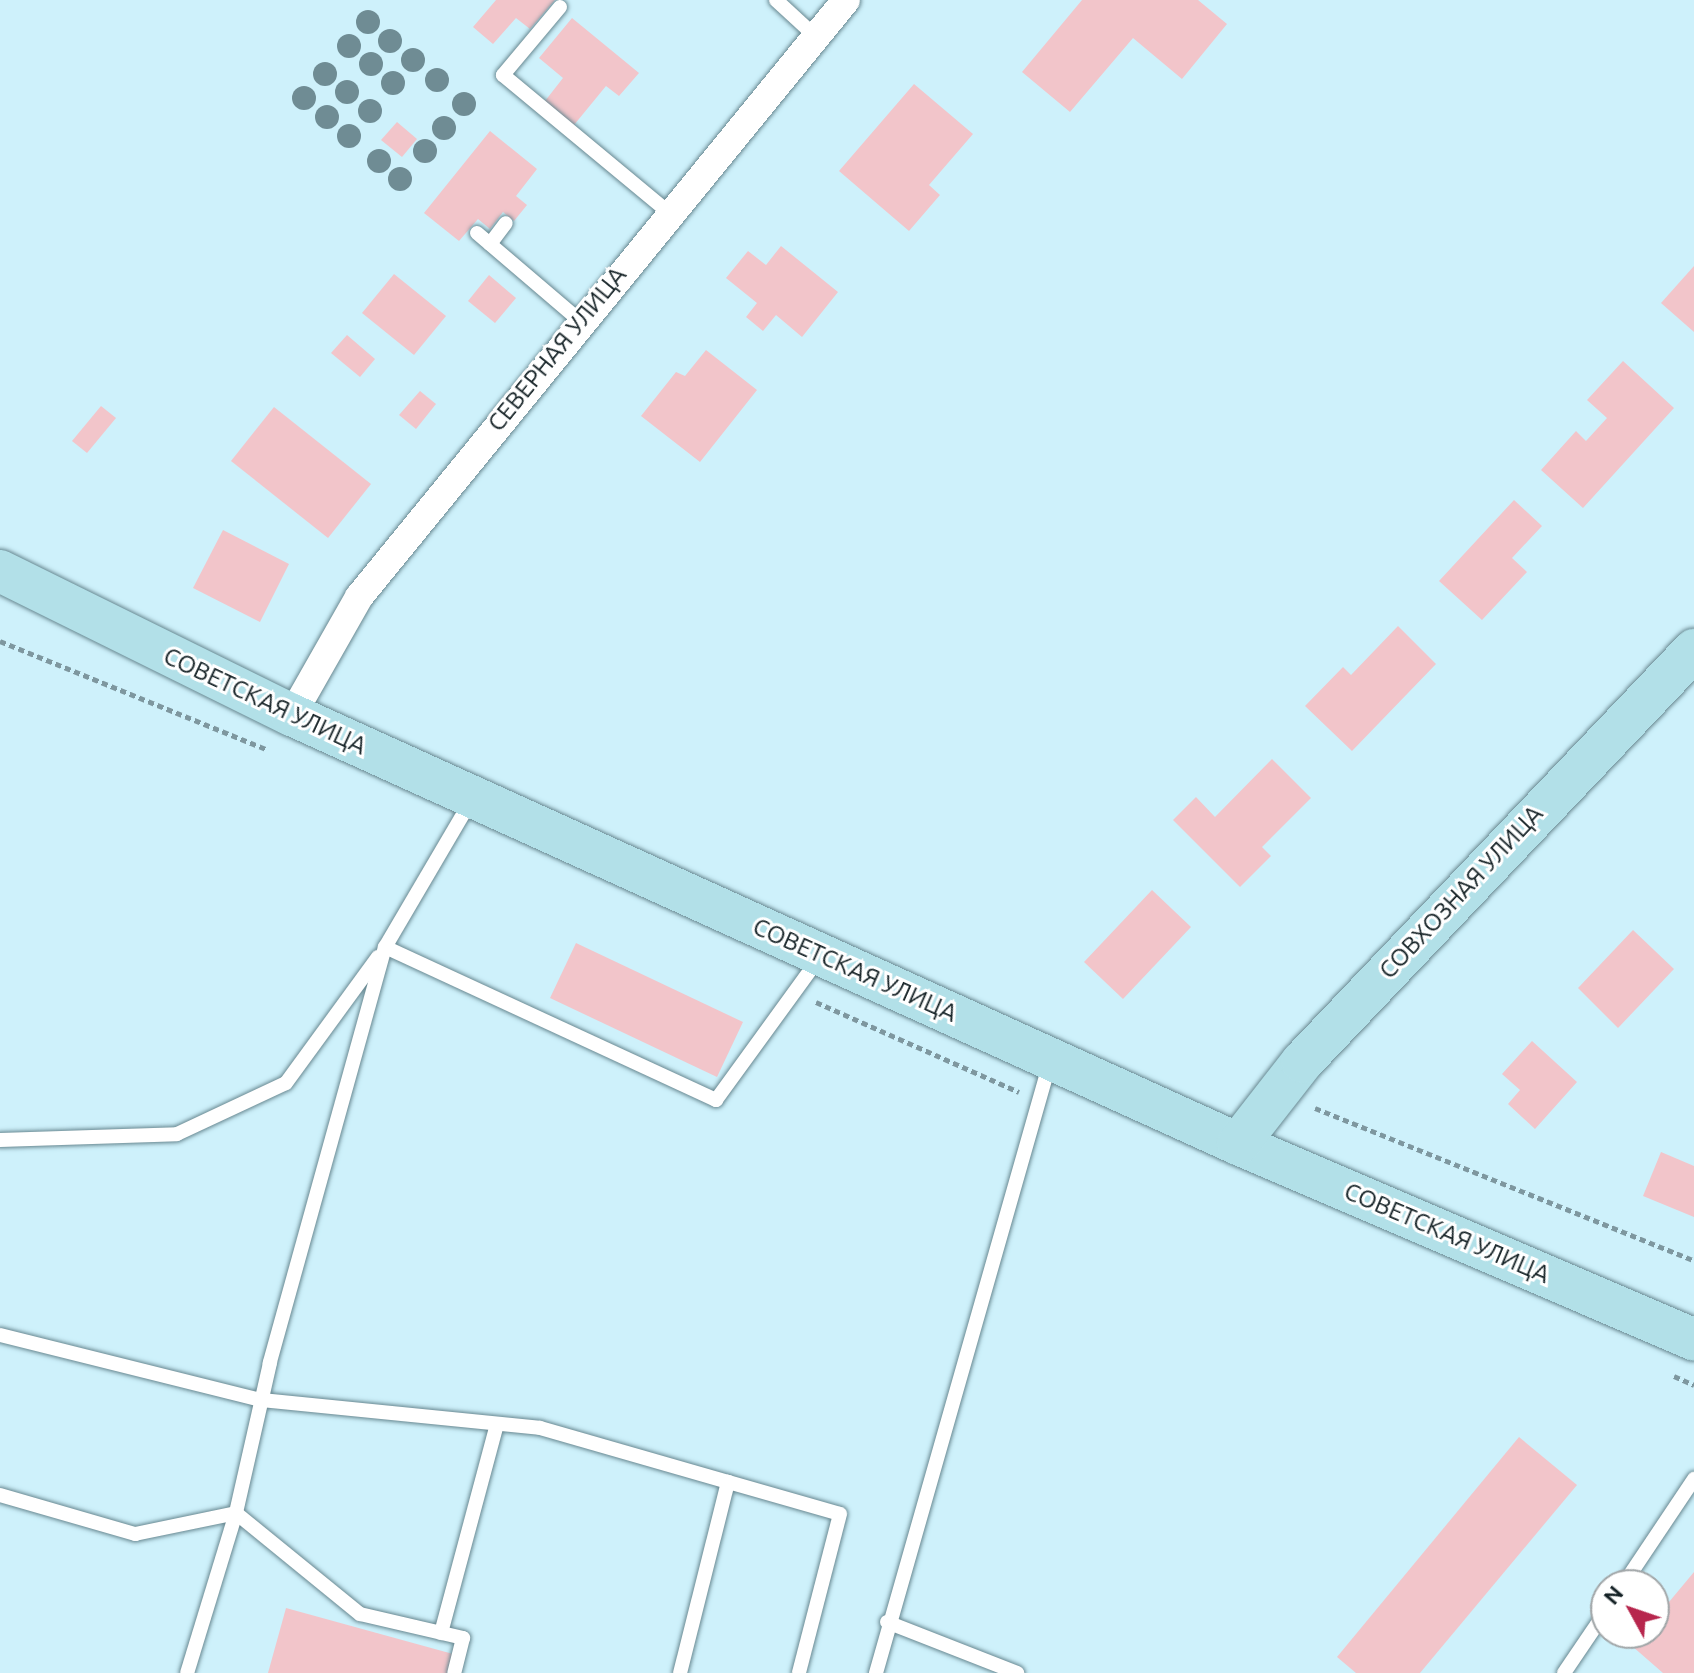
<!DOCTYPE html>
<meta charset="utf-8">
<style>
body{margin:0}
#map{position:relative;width:1694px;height:1673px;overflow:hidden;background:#cef1fb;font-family:Ubuntu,sans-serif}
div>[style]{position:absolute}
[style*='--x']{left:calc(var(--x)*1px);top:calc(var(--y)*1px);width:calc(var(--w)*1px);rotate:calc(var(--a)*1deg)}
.building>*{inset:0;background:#f2c5ca}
.path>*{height:5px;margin-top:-2.5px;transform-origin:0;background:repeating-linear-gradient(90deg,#7e979f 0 6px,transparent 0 10px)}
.roads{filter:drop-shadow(0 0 2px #688891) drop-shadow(0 0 2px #688891)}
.lane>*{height:14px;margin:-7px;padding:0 7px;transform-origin:7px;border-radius:7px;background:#fff}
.street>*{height:28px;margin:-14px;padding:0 14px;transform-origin:14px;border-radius:14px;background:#fff}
.secondary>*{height:42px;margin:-21px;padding:0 21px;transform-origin:21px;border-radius:21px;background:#b2e0e8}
.trees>*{width:24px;height:24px;margin:-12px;border-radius:50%;background:#6f8c94}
span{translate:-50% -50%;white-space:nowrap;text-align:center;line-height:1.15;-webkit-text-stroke:6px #fff;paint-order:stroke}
.street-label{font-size:24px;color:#142125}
.north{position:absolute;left:1590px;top:1569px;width:80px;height:80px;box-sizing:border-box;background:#fff;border:2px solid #a1a6a8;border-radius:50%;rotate:310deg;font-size:22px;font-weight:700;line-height:32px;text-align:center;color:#142125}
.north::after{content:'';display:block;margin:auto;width:28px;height:36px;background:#b7264d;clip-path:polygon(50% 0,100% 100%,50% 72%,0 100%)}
</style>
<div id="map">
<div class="building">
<i style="clip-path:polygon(496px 0,555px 0,530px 29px,516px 18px,493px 44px,473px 27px)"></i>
<i style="clip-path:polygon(1082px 0,1198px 0,1227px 24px,1182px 79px,1133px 38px,1070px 112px,1022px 72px)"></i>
<i style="clip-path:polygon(572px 18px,639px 73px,619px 96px,606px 86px,574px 125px,545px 101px,563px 78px,539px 58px)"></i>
<i style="clip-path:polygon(914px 84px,973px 134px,929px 185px,940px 195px,909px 231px,839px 171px)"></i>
<i style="clip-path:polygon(397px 122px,417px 139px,402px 157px,381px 140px)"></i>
<i style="clip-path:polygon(490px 131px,537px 169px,516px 196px,527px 205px,514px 221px,503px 212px,490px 229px,478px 219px,459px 241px,424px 213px)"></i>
<i style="clip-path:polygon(781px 246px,838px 292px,802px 337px,776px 315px,763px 331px,746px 317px,757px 303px,726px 278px,748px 251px,766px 265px)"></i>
<i style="clip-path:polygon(1694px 266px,1694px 332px,1661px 303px)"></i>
<i style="clip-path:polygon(394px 274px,446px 316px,414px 355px,362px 313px)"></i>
<i style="clip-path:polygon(489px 275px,516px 298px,495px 323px,468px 301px)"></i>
<i style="clip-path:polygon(347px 335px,375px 359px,360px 377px,331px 353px)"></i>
<i style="clip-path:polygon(706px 350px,757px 390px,700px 462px,641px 416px,676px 372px,685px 376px)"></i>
<i style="clip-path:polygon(1623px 361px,1674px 408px,1583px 508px,1541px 470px,1576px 431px,1586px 441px,1607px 418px,1587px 400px)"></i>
<i style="clip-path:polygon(420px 391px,436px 404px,416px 429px,399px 415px)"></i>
<i style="clip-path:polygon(101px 406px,116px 418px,87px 453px,72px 441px)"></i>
<i style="clip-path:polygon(274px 407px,371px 484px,328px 538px,231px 461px)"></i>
<i style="clip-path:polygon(1514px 500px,1542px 526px,1512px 558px,1527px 572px,1482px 620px,1439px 581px)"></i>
<i style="clip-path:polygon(223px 530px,289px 564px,260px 622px,193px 588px)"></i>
<i style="clip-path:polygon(1398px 626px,1436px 664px,1352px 751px,1305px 706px,1343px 667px,1351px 675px)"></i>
<i style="clip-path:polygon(1272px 759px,1311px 798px,1262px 847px,1271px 856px,1240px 887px,1173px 820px,1196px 797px,1215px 817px)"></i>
<i style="clip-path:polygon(1152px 890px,1191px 927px,1123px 999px,1084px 962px)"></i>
<i style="clip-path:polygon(1633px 930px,1674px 969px,1618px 1028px,1578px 988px)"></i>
<i style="clip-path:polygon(576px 943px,743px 1022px,717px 1077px,550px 998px)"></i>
<i style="clip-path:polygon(1532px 1041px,1577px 1082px,1535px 1129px,1508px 1104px,1520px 1090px,1502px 1074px)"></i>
<i style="clip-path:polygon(1661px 1152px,1694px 1166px,1694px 1217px,1643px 1196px)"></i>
<i style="clip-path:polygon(1519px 1437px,1577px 1485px,1420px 1673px,1356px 1673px,1337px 1657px)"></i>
<i style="clip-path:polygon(1694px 1572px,1694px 1673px,1663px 1673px,1632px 1646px,1643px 1633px,1654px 1633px,1654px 1620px)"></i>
<i style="clip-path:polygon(286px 1608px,453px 1654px,447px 1673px,268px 1673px)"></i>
</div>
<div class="path">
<i style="--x:0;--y:641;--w:287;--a:22.1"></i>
<i style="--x:816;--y:1002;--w:222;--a:23.9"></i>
<i style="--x:1315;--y:1108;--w:408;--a:21.9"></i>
<i style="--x:1674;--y:1376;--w:22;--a:24"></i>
</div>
<div class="roads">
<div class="lane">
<i style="--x:776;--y:0;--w:53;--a:42.7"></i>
<i style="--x:560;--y:7;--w:89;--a:130"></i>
<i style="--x:503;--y:75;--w:216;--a:39.7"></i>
<i style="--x:477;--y:233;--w:135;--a:40.5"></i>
<i style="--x:490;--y:244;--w:26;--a:-53"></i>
<i style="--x:472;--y:799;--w:172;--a:120.4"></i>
<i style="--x:385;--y:947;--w:365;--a:24.8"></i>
<i style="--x:716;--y:1100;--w:175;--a:-54"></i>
<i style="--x:385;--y:947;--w:432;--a:105.5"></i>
<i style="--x:270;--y:1363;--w:154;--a:102.8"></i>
<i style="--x:236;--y:1513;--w:160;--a:39.2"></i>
<i style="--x:360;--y:1614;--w:106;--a:13.1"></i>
<i style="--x:463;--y:1638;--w:36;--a:104"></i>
<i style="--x:0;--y:1140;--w:177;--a:-1.9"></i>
<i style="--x:177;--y:1134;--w:120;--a:-25.1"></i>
<i style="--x:286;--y:1083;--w:156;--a:-53.9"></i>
<i style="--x:0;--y:1335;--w:269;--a:14"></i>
<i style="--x:261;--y:1400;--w:280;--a:5.7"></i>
<i style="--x:540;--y:1428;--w:196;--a:16"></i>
<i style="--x:728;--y:1482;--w:197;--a:104.1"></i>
<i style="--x:728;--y:1482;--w:116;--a:15.9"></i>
<i style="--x:840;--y:1514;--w:164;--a:104.5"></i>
<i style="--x:0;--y:1495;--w:141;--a:16.1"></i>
<i style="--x:135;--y:1534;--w:103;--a:-11.7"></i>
<i style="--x:236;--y:1513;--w:167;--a:107"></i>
<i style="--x:1623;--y:1585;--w:128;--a:-56.2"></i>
<i style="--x:887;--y:1622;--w:140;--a:21.4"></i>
<i style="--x:441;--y:1633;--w:216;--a:-75"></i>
<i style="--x:876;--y:1673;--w:635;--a:-74.1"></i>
<i style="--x:1564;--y:1673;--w:75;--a:-55.9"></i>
</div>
<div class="street">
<i style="--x:292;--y:715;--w:136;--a:-60.4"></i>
<i style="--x:359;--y:597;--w:770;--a:-50.79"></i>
</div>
<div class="secondary">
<i style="--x:0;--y:571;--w:326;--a:26.3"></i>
<i style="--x:292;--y:715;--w:1039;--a:24.39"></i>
<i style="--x:1238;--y:1144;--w:496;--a:23.2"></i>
<i style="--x:1238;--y:1144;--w:104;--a:-52"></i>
<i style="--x:1302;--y:1062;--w:569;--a:-46.42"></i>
</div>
</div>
<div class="trees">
<i style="left:368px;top:22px"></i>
<i style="left:390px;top:41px"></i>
<i style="left:349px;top:46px"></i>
<i style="left:413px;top:60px"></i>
<i style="left:371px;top:64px"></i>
<i style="left:325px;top:74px"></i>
<i style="left:437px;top:80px"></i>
<i style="left:393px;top:83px"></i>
<i style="left:347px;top:92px"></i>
<i style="left:304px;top:98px"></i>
<i style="left:464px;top:104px"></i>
<i style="left:370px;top:111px"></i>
<i style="left:327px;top:117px"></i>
<i style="left:444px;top:128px"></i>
<i style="left:349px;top:136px"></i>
<i style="left:425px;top:151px"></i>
<i style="left:379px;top:161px"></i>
<i style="left:400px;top:179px"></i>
</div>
<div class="street-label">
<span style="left:557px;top:349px;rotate:-51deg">СЕВЕРНАЯ УЛИЦА</span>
<span style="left:265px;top:701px;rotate:25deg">СОВЕТСКАЯ УЛИЦА</span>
<span style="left:1461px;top:892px;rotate:-47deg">СОВХОЗНАЯ УЛИЦА</span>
<span style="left:855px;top:970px;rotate:24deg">СОВЕТСКАЯ УЛИЦА</span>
<span style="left:1447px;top:1233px;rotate:23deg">СОВЕТСКАЯ УЛИЦА</span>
</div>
<div class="north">N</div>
</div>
